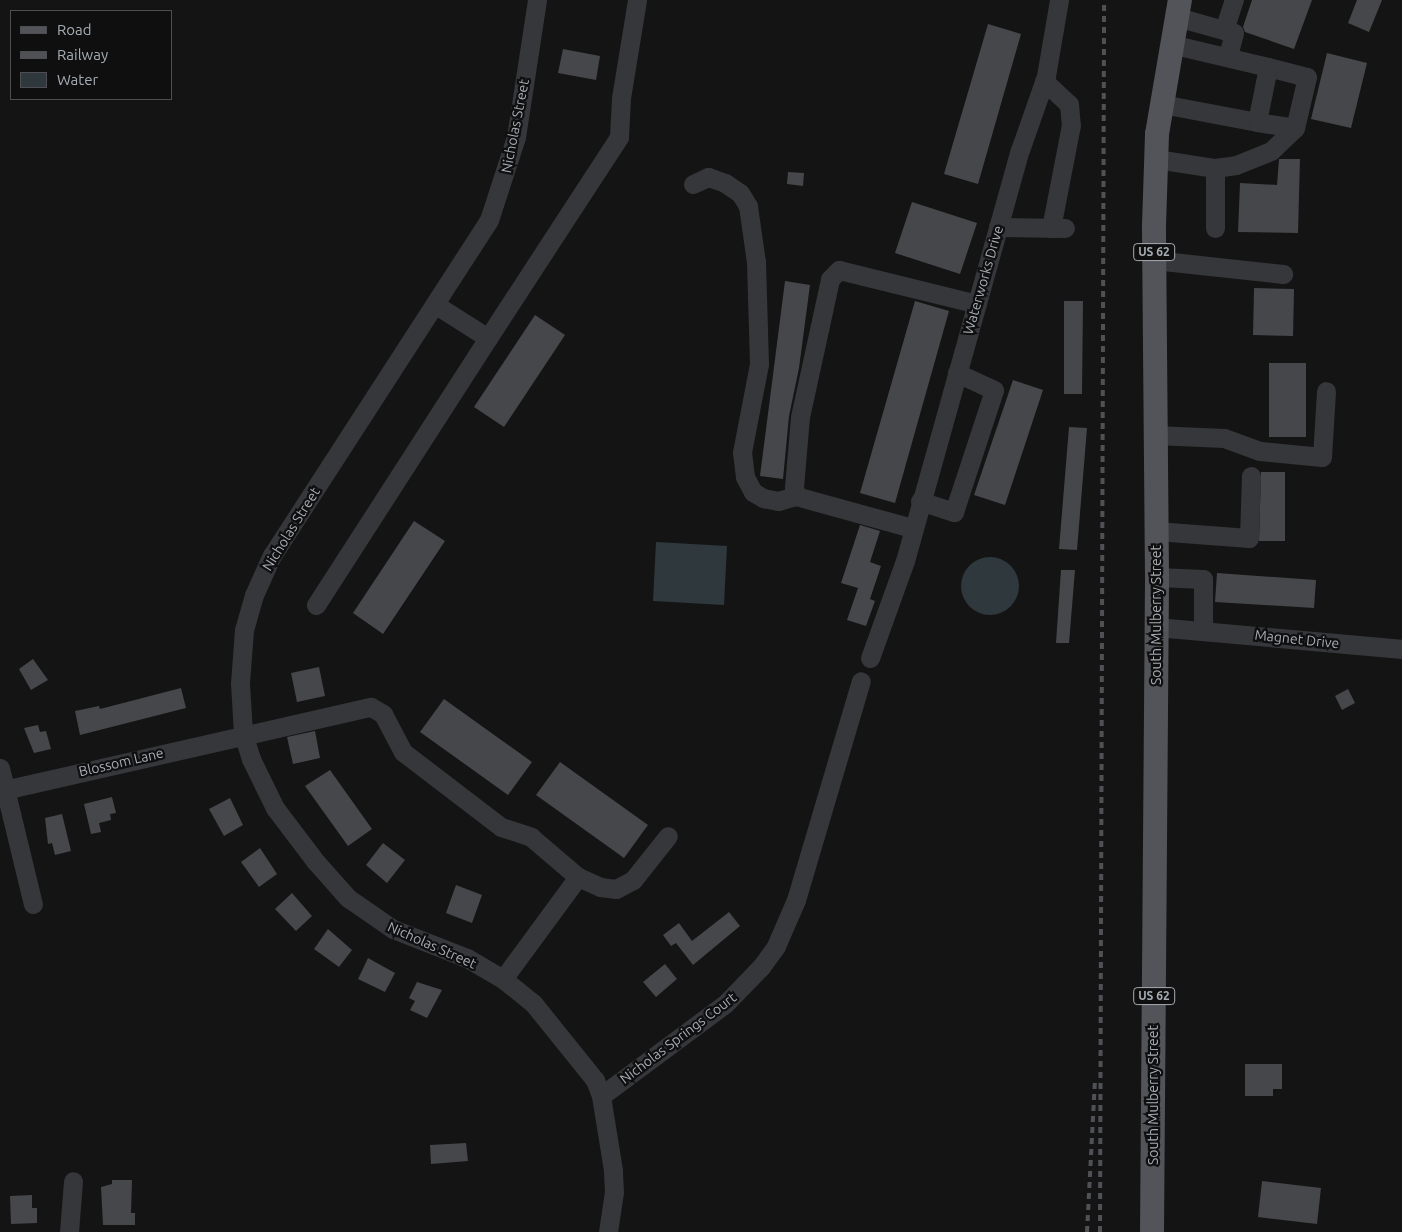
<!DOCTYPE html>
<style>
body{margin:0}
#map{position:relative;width:1402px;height:1232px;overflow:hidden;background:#141415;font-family:Ubuntu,sans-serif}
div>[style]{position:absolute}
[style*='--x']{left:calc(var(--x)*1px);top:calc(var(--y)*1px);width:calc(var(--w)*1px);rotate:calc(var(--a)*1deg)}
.water>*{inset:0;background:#2f383d}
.round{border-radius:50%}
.building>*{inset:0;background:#46474a}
.minor>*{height:19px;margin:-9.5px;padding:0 9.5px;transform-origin:9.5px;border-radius:9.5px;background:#36373a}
.major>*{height:24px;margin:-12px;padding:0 12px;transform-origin:12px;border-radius:12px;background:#525459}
.rail>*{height:4px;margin-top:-2px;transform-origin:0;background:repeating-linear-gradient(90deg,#4f5155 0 6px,transparent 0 11px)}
span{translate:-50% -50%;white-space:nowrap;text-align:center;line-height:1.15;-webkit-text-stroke:4.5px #0f0f10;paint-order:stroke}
.shield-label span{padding:1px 4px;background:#0f0f10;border:1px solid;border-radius:4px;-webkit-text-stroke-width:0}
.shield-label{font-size:12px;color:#a7adb4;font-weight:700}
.street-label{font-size:14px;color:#a7adb4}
.legend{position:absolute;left:10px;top:10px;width:162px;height:90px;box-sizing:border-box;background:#0f0f10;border:1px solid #4c4e52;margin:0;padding:6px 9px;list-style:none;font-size:15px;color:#a7adb4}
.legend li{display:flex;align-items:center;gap:10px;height:25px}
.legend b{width:25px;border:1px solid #4c4e52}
</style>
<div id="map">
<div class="water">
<i style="clip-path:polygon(656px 542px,727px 546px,724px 605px,653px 601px)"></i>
<i class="round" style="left:961px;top:557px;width:58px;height:58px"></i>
</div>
<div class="building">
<i style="clip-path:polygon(1252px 0,1312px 0,1294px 49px,1245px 32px,1243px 27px)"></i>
<i style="clip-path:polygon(1357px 0,1382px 0,1369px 32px,1348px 23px)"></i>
<i style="clip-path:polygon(988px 24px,1021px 34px,978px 184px,944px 174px)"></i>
<i style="clip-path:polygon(563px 49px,600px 56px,596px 80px,558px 73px)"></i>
<i style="clip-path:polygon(1327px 53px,1367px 63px,1351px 128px,1311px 119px)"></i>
<i style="clip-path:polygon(1279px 159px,1300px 159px,1298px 233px,1238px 232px,1240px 183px,1277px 185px)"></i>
<i style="clip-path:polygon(788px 172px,804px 173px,803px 186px,787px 184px)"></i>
<i style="clip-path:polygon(912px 202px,977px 223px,960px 274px,895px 253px)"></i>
<i style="clip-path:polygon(785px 281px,810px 285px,799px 368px,789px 416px,783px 479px,760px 476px)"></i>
<i style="clip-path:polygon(1254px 288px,1294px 289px,1293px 336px,1253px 335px)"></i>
<i style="clip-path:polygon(915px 301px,949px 311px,895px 503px,860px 493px)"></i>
<i style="clip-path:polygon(1064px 301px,1083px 301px,1082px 394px,1064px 394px)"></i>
<i style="clip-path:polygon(535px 315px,565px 335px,504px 427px,474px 407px)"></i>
<i style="clip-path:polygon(1269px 363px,1306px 363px,1306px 437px,1269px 437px)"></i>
<i style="clip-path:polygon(1013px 380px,1043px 390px,1005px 505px,974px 495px)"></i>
<i style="clip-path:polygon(1069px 427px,1087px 428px,1077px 550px,1059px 549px)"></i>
<i style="clip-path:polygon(1261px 472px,1285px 472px,1285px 541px,1259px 541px)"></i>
<i style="clip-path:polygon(414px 521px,445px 541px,383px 634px,353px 613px)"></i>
<i style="clip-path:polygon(860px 525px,880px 531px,870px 562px,881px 566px,870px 599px,875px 601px,866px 626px,847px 620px,858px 588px,841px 583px)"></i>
<i style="clip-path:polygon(1061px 570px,1075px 570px,1069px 643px,1056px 643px)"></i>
<i style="clip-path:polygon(1217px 573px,1316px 580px,1314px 608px,1215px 602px)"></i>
<i style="clip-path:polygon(33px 659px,48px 680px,31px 690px,19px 669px)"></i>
<i style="clip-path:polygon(319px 667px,325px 696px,297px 702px,291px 673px)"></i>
<i style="clip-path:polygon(181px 688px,186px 708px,80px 735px,75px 711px,99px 706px,100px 709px)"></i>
<i style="clip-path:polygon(1348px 689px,1355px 703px,1342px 710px,1335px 696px)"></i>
<i style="clip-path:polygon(444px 699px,532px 762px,508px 795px,420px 732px)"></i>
<i style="clip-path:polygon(38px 725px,40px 732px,46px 731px,51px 749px,34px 753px,24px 728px)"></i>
<i style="clip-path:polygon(315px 731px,320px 758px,293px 764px,287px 737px)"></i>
<i style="clip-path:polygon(560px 762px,648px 825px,624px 858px,536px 795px)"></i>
<i style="clip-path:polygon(330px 770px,372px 829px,348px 846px,305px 786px)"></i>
<i style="clip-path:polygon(112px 797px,116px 813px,110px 814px,111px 820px,99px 823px,101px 832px,91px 834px,84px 804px)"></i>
<i style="clip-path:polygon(230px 798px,243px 825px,224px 836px,209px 809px)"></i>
<i style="clip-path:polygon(62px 814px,71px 851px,55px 855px,52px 843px,48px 844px,45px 818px)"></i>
<i style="clip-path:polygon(383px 843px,405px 860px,387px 883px,366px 865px)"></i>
<i style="clip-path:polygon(260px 848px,277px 874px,259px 887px,241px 862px)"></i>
<i style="clip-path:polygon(456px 885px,482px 895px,472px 923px,446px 913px)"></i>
<i style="clip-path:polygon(292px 893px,312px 916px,296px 931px,275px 909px)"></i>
<i style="clip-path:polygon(729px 912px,740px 926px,693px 965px,676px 943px,671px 946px,663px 935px,679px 923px,692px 941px)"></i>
<i style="clip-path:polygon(328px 929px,352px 950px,339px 967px,314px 949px)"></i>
<i style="clip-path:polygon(368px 958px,395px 973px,385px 992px,358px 979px)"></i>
<i style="clip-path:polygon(665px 964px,677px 979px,656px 997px,643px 982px)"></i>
<i style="clip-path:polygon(417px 982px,442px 990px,427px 1018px,410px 1010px,415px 1001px,409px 998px)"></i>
<i style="clip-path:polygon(1245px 1064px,1282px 1064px,1282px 1089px,1273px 1089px,1273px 1096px,1245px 1096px)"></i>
<i style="clip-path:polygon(466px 1143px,468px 1161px,431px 1164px,430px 1145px)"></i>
<i style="clip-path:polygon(112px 1180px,132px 1180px,131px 1213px,135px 1213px,135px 1225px,103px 1225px,101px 1187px,112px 1184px)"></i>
<i style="clip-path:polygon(1262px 1181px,1321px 1188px,1317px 1224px,1258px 1217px)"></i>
<i style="clip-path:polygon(32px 1195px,32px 1208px,37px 1208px,37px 1223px,11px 1224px,10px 1196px)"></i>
</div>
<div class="minor">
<i style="--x:537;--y:0;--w:139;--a:98.7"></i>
<i style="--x:516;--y:137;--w:87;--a:108"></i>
<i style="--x:489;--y:220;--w:399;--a:122.9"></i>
<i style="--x:272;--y:555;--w:44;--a:114.2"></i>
<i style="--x:254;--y:595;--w:36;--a:106"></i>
<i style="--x:244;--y:630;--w:53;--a:94.3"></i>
<i style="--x:240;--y:683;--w:51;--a:86.6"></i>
<i style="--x:243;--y:734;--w:26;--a:72"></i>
<i style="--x:251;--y:759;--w:55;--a:63.9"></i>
<i style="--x:275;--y:808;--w:68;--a:52.8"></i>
<i style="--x:316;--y:862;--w:48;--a:48.4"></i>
<i style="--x:348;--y:898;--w:55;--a:34.6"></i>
<i style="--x:393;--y:929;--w:79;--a:21.4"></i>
<i style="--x:467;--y:958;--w:42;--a:30.3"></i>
<i style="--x:503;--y:979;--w:38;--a:39"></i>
<i style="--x:533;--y:1003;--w:99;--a:51.2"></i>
<i style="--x:595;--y:1080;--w:17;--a:69"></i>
<i style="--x:1177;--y:17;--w:59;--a:15.7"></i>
<i style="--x:1234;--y:33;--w:24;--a:105"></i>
<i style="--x:1224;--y:30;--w:32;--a:-72"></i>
<i style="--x:1268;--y:67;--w:40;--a:14.4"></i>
<i style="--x:1307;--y:77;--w:52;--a:103.2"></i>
<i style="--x:1044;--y:81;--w:34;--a:43"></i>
<i style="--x:1069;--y:104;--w:21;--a:85"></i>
<i style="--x:1071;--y:125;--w:105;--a:101"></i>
<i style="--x:1162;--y:104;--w:97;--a:10.7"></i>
<i style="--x:1257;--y:122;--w:56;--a:-78.7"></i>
<i style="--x:1268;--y:67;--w:100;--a:-166.7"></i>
<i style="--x:1156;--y:159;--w:60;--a:8.7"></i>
<i style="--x:1215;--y:168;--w:21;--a:-8"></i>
<i style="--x:1236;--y:165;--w:38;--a:-22"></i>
<i style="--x:1271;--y:151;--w:33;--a:-44"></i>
<i style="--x:1295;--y:128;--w:38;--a:-171"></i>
<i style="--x:1215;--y:168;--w:60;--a:90"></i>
<i style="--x:693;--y:184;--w:17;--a:-25"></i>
<i style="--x:708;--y:177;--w:18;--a:19"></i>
<i style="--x:725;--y:183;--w:18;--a:34"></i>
<i style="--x:740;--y:193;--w:15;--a:58"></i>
<i style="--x:748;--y:206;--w:57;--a:81.9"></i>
<i style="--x:756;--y:262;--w:102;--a:88.3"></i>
<i style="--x:759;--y:364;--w:90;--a:100.9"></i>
<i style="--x:742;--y:452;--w:25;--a:83"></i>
<i style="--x:745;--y:477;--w:17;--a:62"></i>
<i style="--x:753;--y:492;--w:12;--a:31"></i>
<i style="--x:763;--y:498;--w:15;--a:11"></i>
<i style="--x:778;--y:501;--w:19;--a:-16"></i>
<i style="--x:998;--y:227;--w:67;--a:0.9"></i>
<i style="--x:1154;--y:260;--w:130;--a:6.2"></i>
<i style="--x:488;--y:338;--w:240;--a:-56.9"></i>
<i style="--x:619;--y:137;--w:39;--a:-87"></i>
<i style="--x:621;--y:98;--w:99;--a:-80.7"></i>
<i style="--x:1155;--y:435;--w:69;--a:2.5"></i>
<i style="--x:1224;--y:438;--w:38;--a:20"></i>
<i style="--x:1260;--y:451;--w:62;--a:5.5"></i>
<i style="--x:1322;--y:457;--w:66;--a:-86.5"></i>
<i style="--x:920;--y:501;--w:36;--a:18"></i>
<i style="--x:954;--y:512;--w:128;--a:-71.8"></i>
<i style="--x:994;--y:390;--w:41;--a:-155.3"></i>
<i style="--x:912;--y:528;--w:120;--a:-164.6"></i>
<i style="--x:796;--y:496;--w:9;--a:-103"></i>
<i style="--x:794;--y:487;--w:70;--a:-85.1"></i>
<i style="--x:800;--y:417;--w:141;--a:-77.7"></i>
<i style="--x:830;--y:279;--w:13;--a:-45"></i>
<i style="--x:839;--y:270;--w:142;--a:13.8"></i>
<i style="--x:1156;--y:531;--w:93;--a:4.3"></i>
<i style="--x:1249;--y:538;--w:62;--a:-88.2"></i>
<i style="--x:1157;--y:577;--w:46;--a:2.5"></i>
<i style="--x:1203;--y:579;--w:51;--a:90"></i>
<i style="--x:316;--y:605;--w:318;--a:-57.2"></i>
<i style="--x:488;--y:338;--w:62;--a:-147.6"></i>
<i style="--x:1156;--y:627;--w:247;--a:5.1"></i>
<i style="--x:870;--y:658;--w:103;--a:-70.2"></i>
<i style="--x:905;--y:561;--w:427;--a:-74.4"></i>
<i style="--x:1020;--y:150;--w:78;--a:-70.6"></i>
<i style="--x:1046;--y:76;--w:77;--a:-80.3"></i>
<i style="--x:0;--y:768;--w:140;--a:76.4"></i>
<i style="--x:0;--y:791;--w:380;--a:-12.8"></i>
<i style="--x:371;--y:707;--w:14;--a:30"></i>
<i style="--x:383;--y:714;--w:43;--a:62.2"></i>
<i style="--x:403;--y:752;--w:123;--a:37.4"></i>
<i style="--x:501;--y:827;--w:32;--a:18"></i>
<i style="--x:531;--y:837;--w:62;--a:40.4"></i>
<i style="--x:503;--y:979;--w:127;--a:-53.7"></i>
<i style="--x:578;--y:877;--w:24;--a:24"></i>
<i style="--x:600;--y:887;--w:16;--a:7"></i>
<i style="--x:616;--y:889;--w:19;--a:-28"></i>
<i style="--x:633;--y:880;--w:56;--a:-51.5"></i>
<i style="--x:69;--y:1232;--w:51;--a:-85.5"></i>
<i style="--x:608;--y:1232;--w:40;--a:-81.5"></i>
<i style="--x:614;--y:1192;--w:22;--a:-93"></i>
<i style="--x:613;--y:1170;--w:75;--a:-99.2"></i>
<i style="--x:601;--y:1096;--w:154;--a:-36.6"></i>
<i style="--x:725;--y:1004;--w:52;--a:-45.8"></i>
<i style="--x:761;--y:967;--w:26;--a:-54"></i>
<i style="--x:776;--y:946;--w:50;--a:-66.5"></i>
<i style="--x:796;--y:900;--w:228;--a:-73.5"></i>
</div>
<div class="major">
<i style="--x:1152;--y:1232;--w:655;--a:-89.56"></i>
<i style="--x:1157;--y:577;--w:352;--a:-90.5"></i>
<i style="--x:1154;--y:225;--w:91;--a:-88.1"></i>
<i style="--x:1157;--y:134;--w:136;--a:-80.3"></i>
</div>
<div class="rail">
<i style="--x:1087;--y:1232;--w:152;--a:-87"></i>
<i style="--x:1100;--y:1232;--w:1232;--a:-89.81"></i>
</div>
<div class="shield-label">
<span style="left:1154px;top:252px">US 62</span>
<span style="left:1154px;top:996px">US 62</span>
</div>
<div class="street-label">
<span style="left:515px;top:126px;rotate:-79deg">Nicholas Street</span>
<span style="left:983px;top:280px;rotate:-74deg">Waterworks Drive</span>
<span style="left:291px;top:529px;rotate:-58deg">Nicholas Street</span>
<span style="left:1156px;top:615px;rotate:-90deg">South Mulberry Street</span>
<span style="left:1297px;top:639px;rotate:6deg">Magnet Drive</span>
<span style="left:121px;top:762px;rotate:-13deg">Blossom Lane</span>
<span style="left:432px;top:945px;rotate:24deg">Nicholas Street</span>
<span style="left:678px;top:1038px;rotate:-37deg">Nicholas Springs Court</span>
<span style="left:1153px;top:1095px;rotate:-90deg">South Mulberry Street</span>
</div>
<ul class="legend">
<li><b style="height:6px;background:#525459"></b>Road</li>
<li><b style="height:6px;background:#4f5155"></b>Railway</li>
<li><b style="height:14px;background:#2f383d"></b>Water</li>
</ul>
</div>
